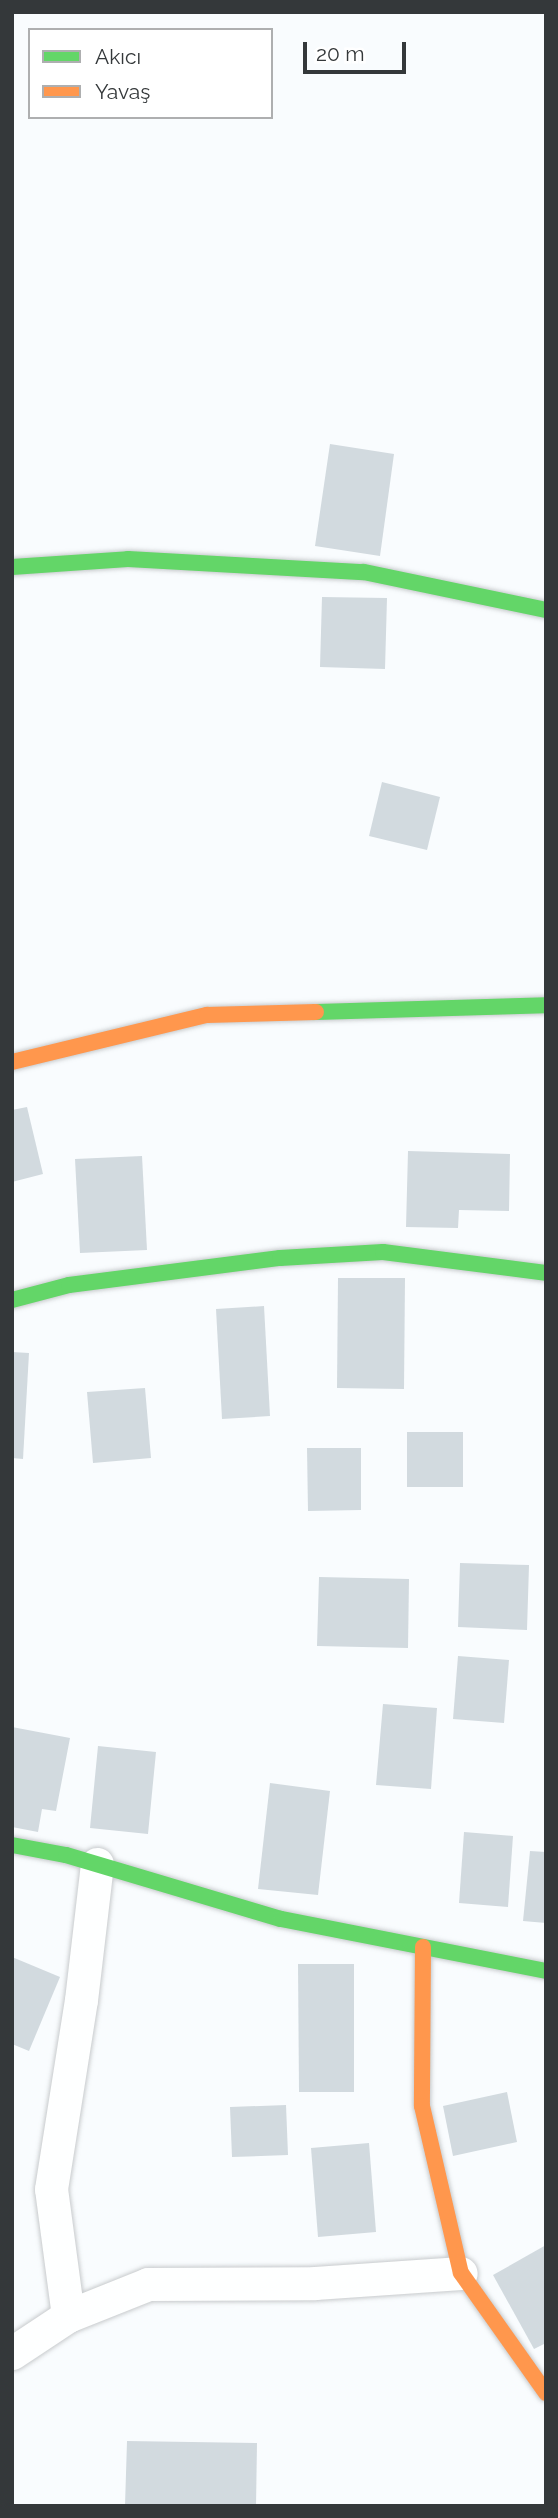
<!DOCTYPE html>
<meta charset="utf-8">
<style>
body{margin:0}
#map{position:relative;width:558px;height:2518px;overflow:hidden;background:#f9fcfe;font-family:Raleway,sans-serif}
div>[style]{position:absolute}
[style*='--x']{left:calc(var(--x)*1px);top:calc(var(--y)*1px);width:calc(var(--w)*1px);rotate:calc(var(--a)*1deg)}
.building>*{inset:0;background:#d2dadf}
.roads{filter:drop-shadow(0 0 2px #c8cbcd) drop-shadow(0 0 2px #c8cbcd)}
.street>*{height:33px;margin:-16.5px;padding:0 16.5px;transform-origin:16.5px;border-radius:16.5px;background:#feffff}
.fast>*{height:16px;margin:-8px;padding:0 8px;transform-origin:8px;border-radius:8px;background:#63d668}
.slow>*{height:16px;margin:-8px;padding:0 8px;transform-origin:8px;border-radius:8px;background:#ff974d}
span{translate:-50% -50%;white-space:nowrap;text-align:center;line-height:1.15;-webkit-text-stroke:5px #fff;paint-order:stroke}
.frame{position:absolute;inset:0;border:14px solid #34383a;pointer-events:none}
.legend{position:absolute;left:28px;top:28px;width:245px;height:91px;box-sizing:border-box;background:#fff;border:2px solid #aeafb0;margin:0;padding:9px 12px;list-style:none;font-size:21px;color:#34383a}
.legend li{display:flex;align-items:center;gap:14px;height:35px}
.legend b{width:35px;border:2px solid #aeafb0}
.scale{position:absolute;left:303px;top:42px;width:103px;height:32px;box-sizing:border-box;border:4px solid #34383a;border-top:0;padding-left:9px;font-size:21px;line-height:24px;white-space:nowrap;color:#34383a;-webkit-text-stroke:5px #fff;paint-order:stroke}
</style>
<div id="map">
<div class="building">
<i style="clip-path:polygon(330px 444px,394px 454px,380px 556px,315px 546px)"></i>
<i style="clip-path:polygon(322px 597px,387px 598px,385px 669px,320px 667px)"></i>
<i style="clip-path:polygon(382px 782px,440px 797px,427px 850px,369px 836px)"></i>
<i style="clip-path:polygon(27px 1107px,43px 1174px,12px 1182px,12px 1110px)"></i>
<i style="clip-path:polygon(408px 1151px,510px 1154px,509px 1211px,459px 1210px,458px 1228px,406px 1227px)"></i>
<i style="clip-path:polygon(142px 1156px,147px 1250px,80px 1253px,75px 1159px)"></i>
<i style="clip-path:polygon(338px 1278px,405px 1278px,404px 1389px,337px 1388px)"></i>
<i style="clip-path:polygon(264px 1306px,270px 1416px,222px 1419px,216px 1309px)"></i>
<i style="clip-path:polygon(12px 1352px,29px 1353px,23px 1459px,12px 1458px)"></i>
<i style="clip-path:polygon(145px 1388px,151px 1458px,93px 1463px,87px 1392px)"></i>
<i style="clip-path:polygon(407px 1432px,463px 1432px,463px 1487px,407px 1487px)"></i>
<i style="clip-path:polygon(307px 1448px,361px 1448px,361px 1510px,308px 1511px)"></i>
<i style="clip-path:polygon(460px 1563px,529px 1565px,527px 1630px,458px 1627px)"></i>
<i style="clip-path:polygon(319px 1577px,409px 1579px,408px 1648px,317px 1646px)"></i>
<i style="clip-path:polygon(458px 1656px,509px 1660px,504px 1723px,453px 1719px)"></i>
<i style="clip-path:polygon(383px 1704px,437px 1708px,431px 1789px,376px 1785px)"></i>
<i style="clip-path:polygon(12px 1727px,70px 1738px,56px 1811px,42px 1809px,38px 1832px,12px 1827px)"></i>
<i style="clip-path:polygon(98px 1746px,156px 1752px,148px 1834px,90px 1828px)"></i>
<i style="clip-path:polygon(270px 1783px,330px 1791px,318px 1895px,258px 1889px)"></i>
<i style="clip-path:polygon(464px 1832px,513px 1836px,508px 1907px,459px 1903px)"></i>
<i style="clip-path:polygon(530px 1851px,546px 1852px,546px 1923px,523px 1921px)"></i>
<i style="clip-path:polygon(12px 1957px,60px 1977px,29px 2051px,12px 2044px)"></i>
<i style="clip-path:polygon(298px 1964px,354px 1964px,354px 2092px,299px 2092px)"></i>
<i style="clip-path:polygon(507px 2092px,517px 2142px,453px 2156px,443px 2106px)"></i>
<i style="clip-path:polygon(286px 2105px,288px 2155px,232px 2157px,230px 2107px)"></i>
<i style="clip-path:polygon(369px 2143px,376px 2232px,318px 2237px,311px 2148px)"></i>
<i style="clip-path:polygon(546px 2245px,546px 2343px,534px 2349px,493px 2275px)"></i>
<i style="clip-path:polygon(127px 2441px,257px 2443px,256px 2506px,125px 2505px)"></i>
</div>
<div class="roads">
<div class="street">
<i style="--x:68;--y:2316;--w:128;--a:-97.6"></i>
<i style="--x:51;--y:2189;--w:191;--a:-81"></i>
<i style="--x:81;--y:2000;--w:137;--a:-83.3"></i>
<i style="--x:12;--y:2353;--w:67;--a:-33.5"></i>
<i style="--x:68;--y:2316;--w:86;--a:-21.8"></i>
<i style="--x:148;--y:2284;--w:167;--a:-0.3"></i>
<i style="--x:315;--y:2283;--w:146;--a:-3.9"></i>
</div>
<div class="fast">
<i style="--x:12;--y:567;--w:116;--a:-3.9"></i>
<i style="--x:128;--y:559;--w:236;--a:3.2"></i>
<i style="--x:364;--y:572;--w:186;--a:11.8"></i>
<i style="--x:316;--y:1012;--w:230;--a:-1.7"></i>
<i style="--x:12;--y:1300;--w:59;--a:-14.7"></i>
<i style="--x:69;--y:1285;--w:213;--a:-7.3"></i>
<i style="--x:280;--y:1258;--w:103;--a:-3.3"></i>
<i style="--x:383;--y:1252;--w:164;--a:7.3"></i>
<i style="--x:12;--y:1845;--w:55;--a:10.5"></i>
<i style="--x:66;--y:1855;--w:224;--a:16.6"></i>
<i style="--x:281;--y:1919;--w:270;--a:11.1"></i>
</div>
<div class="slow">
<i style="--x:12;--y:1062;--w:201;--a:-13.6"></i>
<i style="--x:207;--y:1015;--w:109;--a:-1.6"></i>
<i style="--x:423;--y:1947;--w:159;--a:90.4"></i>
<i style="--x:422;--y:2106;--w:171;--a:76.9"></i>
<i style="--x:461;--y:2273;--w:147;--a:54.7"></i>
</div>
</div>
<div class="frame"></div>
<ul class="legend">
<li><b style="height:9px;background:#63d668"></b>Akıcı</li>
<li><b style="height:9px;background:#ff974d"></b>Yavaş</li>
</ul>
<div class="scale">20 m</div>
</div>
